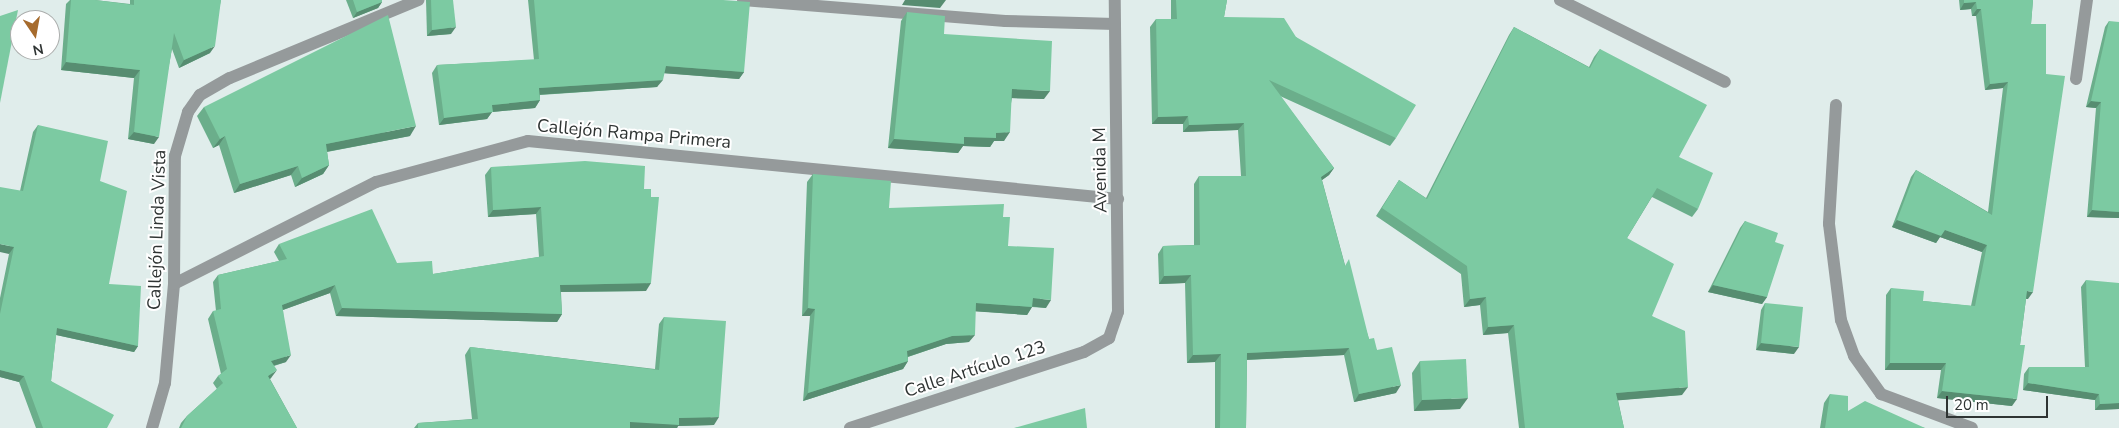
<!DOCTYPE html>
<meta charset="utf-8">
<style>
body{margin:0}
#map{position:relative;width:2119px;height:428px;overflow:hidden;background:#e0edeb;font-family:"Nunito Sans",sans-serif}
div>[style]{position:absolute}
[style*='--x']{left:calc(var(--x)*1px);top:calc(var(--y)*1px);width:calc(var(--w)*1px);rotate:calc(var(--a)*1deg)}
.service>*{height:12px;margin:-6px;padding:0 6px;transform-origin:6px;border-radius:6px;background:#959a9b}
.minor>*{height:12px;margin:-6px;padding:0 6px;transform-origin:6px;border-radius:6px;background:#959a9b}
.tertiary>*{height:12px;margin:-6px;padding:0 6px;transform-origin:6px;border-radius:6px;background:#959a9b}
.wall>*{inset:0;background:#6bae8b}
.shaded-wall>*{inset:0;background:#578d71}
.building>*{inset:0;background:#7ccaa2}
span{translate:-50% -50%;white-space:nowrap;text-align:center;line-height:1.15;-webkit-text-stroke:4px #fff;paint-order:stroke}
.street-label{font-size:18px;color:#2f3433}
.north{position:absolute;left:10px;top:10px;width:50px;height:50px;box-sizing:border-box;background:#fff;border:1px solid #acaead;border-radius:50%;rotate:168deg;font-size:14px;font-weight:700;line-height:20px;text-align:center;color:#2f3433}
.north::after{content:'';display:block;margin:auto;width:18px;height:22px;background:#a66b2d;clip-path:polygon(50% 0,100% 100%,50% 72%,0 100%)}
.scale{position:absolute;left:1946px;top:396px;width:102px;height:22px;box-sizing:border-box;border:2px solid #2f3433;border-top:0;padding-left:6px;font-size:15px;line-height:18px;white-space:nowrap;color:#2f3433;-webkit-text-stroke:4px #fff;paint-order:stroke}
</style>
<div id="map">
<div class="service">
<i style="--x:1560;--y:0;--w:184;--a:26.4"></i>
</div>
<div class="minor">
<i style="--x:743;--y:0;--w:263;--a:4.6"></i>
<i style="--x:1005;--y:21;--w:110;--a:1.6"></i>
<i style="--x:2076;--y:79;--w:80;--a:-82.1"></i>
<i style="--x:1836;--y:105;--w:119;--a:93.4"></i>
<i style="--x:1829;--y:224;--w:97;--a:82.9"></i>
<i style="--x:1841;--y:320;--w:38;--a:70"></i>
<i style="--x:1854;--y:356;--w:47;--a:54.6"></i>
<i style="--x:1881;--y:394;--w:97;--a:20.5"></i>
<i style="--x:174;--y:284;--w:226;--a:-26.8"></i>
<i style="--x:376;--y:182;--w:157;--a:-15.1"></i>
<i style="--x:528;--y:141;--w:593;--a:5.61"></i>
<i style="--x:152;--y:428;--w:47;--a:-73.9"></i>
<i style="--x:165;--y:383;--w:99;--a:-84.8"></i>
<i style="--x:174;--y:284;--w:128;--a:-89.6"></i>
<i style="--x:175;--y:156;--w:46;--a:-73.5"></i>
<i style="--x:188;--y:112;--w:21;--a:-55"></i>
<i style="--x:200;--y:95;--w:34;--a:-30"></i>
<i style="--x:230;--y:78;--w:204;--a:-22.5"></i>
</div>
<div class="tertiary">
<i style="--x:850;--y:428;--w:246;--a:-18"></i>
<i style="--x:1084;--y:352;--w:29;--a:-29"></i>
<i style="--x:1109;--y:338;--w:28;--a:-71"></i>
<i style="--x:1118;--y:312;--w:312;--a:-90.6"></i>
</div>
<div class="wall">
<i style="clip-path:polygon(70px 0,95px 0,130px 4px,130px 0,221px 0,210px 53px,179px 68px,172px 49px,154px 144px,128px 139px,134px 78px,61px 70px,66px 4px)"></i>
<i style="clip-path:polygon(346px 0,382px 0,382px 2px,378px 8px,353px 18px)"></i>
<i style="clip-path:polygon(426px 0,453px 0,451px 34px,427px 36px)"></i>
<i style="clip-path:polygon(528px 0,723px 0,744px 72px,739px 79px,664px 73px,657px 87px,540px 95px,540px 100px,535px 108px,492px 112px,487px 119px,439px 125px,432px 73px,437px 65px,534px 60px)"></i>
<i style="clip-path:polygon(1171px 0,1227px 0,1224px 17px,1296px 37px,1396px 138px,1390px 146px,1280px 96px,1334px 168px,1329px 175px,1322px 180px,1345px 265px,1369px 339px,1377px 350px,1396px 393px,1354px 402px,1344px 355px,1247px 360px,1246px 428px,1215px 428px,1215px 362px,1187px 363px,1185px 283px,1159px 284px,1158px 254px,1163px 246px,1194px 245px,1194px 184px,1199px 176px,1241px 176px,1238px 130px,1183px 132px,1183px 124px,1152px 124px,1150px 27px,1156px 19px,1171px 19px)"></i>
<i style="clip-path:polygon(1959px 0,2033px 0,2031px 24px,2028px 299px,2026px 299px,2012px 406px,1937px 398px,1941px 370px,1885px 370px,1886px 295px,1891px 288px,1923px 301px,1971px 306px,1982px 252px,1940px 237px,1936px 243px,1892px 227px,1911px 177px,1916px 170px,1988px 212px,2003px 88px,1985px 90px,1976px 16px,1972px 16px,1971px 9px,1960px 10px)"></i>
<i style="clip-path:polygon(907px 12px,944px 34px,1044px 99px,1012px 98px,1004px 141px,994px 141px,990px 147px,963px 146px,958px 153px,888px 148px,901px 21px)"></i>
<i style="clip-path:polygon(2109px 21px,2119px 218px,2087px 217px,2096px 108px,2086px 107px,2105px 27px)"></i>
<i style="clip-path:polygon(1514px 27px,1589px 67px,1594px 57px,1600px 49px,1679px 157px,1698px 209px,1692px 217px,1652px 197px,1627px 238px,1652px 316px,1682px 395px,1618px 400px,1624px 428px,1519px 428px,1508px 333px,1483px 335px,1480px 305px,1464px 307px,1461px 274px,1376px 216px,1399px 180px,1426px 198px,1509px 35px)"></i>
<i style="clip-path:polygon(204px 107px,410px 136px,327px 152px,329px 165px,323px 174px,295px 187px,291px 175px,234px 193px,219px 145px,213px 148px,197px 116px)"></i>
<i style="clip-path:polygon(38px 125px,100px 181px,109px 284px,138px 346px,134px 352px,56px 335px,51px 381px,107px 428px,36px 428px,19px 382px,0 377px,0 298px,9px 254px,20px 191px,33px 132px)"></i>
<i style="clip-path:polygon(491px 167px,644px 189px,646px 291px,561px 292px,562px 314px,557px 322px,336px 316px,330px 293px,283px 310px,286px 362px,274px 366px,271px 378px,270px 379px,297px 428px,179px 428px,181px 423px,187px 416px,217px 389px,213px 383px,218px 376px,221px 374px,208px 319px,213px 311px,216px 311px,213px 282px,218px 275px,279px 261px,274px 252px,279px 244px,397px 263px,433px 274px,539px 257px,536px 214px,488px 217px,485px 175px)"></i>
<i style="clip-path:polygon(813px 174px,889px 208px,1003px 217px,1008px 246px,1046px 308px,1032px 307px,1027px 315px,975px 311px,969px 342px,946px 344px,908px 357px,908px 361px,903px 369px,803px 401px,810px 316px,802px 316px,807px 182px)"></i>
<i style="clip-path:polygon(1745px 221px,1775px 242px,1767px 297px,1762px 304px,1708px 292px,1740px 228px)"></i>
<i style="clip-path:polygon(2086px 280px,2119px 409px,2095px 410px,2095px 400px,2023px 390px,2024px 374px,2029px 367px,2085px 367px,2081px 287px)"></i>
<i style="clip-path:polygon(1765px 303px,1794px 354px,1756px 350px,1761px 310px)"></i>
<i style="clip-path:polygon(664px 317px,714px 425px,678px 426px,677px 428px,414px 428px,418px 423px,472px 419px,465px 355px,470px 347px,655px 369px,659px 324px)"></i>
<i style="clip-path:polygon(1420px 361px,1460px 409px,1414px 411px,1412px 373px)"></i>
<i style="clip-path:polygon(1830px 394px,1848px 411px,1925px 428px,1820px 428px,1824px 403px)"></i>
</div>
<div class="shaded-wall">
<i style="clip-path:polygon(905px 0,946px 0,940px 8px,902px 5px)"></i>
<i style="clip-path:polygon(382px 2px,378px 8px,353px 18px,357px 12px)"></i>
<i style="clip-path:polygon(1976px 2px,1971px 9px,1960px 10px,1964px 3px)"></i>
<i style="clip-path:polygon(1977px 9px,1981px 9px,1976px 16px,1972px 16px)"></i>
<i style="clip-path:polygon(456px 27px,451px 34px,427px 36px,432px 30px)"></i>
<i style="clip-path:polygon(215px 46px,210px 53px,179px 68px,184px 60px)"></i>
<i style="clip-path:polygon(66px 62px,140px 70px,134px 78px,61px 70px)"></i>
<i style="clip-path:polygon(666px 66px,744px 72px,739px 79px,661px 73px)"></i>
<i style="clip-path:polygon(663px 80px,657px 87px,534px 95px,539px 88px)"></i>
<i style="clip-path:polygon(2008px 82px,2003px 88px,1985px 90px,1990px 84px)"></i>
<i style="clip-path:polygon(1012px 89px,1050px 91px,1044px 99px,1006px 98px)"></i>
<i style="clip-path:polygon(540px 100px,535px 108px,492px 112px,487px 119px,439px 125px,444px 118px,492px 105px)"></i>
<i style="clip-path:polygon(2091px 101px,2101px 102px,2096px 108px,2086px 107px)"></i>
<i style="clip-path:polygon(1188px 116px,1183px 124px,1152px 124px,1158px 117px)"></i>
<i style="clip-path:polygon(1244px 123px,1238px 130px,1183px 132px,1189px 125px)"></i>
<i style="clip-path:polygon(416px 126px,410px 136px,320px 153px,326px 144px)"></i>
<i style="clip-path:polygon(134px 132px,159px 137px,154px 144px,128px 139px)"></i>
<i style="clip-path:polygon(1010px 132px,1004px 141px,994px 141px,990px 147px,963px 146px,958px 153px,888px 148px,894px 139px,964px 137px,996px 133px)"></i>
<i style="clip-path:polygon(225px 136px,219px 145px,213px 148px,220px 139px)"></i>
<i style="clip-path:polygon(329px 165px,323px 174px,295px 187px,302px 178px)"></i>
<i style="clip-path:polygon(298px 166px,291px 175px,234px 193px,240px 184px)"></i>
<i style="clip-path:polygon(1334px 168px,1329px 175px,1315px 185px,1321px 177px)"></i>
<i style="clip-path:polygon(541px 207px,536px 214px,488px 217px,493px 210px)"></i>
<i style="clip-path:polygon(2092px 210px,2119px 212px,2119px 218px,2087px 217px)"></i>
<i style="clip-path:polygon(1897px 220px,1945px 230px,1987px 245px,1982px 252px,1940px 237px,1936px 243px,1892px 227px)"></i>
<i style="clip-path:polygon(0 244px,14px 247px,9px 254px,0 252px)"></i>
<i style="clip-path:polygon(1191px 275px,1185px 283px,1159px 284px,1164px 276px)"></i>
<i style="clip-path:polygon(651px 283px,646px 291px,555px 292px,560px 285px)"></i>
<i style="clip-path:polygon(335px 285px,330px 293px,277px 312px,282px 305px)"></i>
<i style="clip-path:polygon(1713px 285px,1767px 297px,1762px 304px,1708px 292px)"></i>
<i style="clip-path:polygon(2027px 291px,2033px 292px,2028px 299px,2023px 298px)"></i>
<i style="clip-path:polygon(1486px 297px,1480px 305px,1464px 307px,1470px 299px)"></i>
<i style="clip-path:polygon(1033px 298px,1051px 300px,1046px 308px,1028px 306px)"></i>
<i style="clip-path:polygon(976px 303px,1032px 307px,1027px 315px,970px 311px)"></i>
<i style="clip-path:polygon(342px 308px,562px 314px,557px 322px,336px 316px)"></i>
<i style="clip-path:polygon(808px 308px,815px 309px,810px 316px,802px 316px)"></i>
<i style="clip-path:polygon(1514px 325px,1508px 333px,1483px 335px,1488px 327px)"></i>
<i style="clip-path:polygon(57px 328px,138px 346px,134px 352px,52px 334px)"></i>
<i style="clip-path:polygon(975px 335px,969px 342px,946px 344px,901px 359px,907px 351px,952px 336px)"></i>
<i style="clip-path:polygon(1761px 343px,1799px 347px,1794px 354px,1756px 350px)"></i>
<i style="clip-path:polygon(1349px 348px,1344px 355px,1242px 360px,1247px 353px)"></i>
<i style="clip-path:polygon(1221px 354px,1215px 362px,1187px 363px,1193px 355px)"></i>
<i style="clip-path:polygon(291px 355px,286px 362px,265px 368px,271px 361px)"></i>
<i style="clip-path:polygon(908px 361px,903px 369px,803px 401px,808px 393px)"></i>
<i style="clip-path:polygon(1890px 363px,1946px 363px,1941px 370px,1885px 370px)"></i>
<i style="clip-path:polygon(0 370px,24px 376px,19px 382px,0 377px)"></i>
<i style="clip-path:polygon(277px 370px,271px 378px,263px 383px,268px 376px)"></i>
<i style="clip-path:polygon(2028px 383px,2099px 394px,2095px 400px,2023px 390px)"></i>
<i style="clip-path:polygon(1401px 385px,1396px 393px,1354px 402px,1359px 394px)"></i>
<i style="clip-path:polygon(1688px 387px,1682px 395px,1611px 401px,1616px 393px)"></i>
<i style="clip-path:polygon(1942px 391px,2017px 399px,2012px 406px,1937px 398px)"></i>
<i style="clip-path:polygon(1468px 398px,1460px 409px,1414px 411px,1422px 400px)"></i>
<i style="clip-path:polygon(2119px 403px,2119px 409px,2095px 410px,2100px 404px)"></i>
<i style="clip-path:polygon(719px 417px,714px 425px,678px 426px,677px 428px,626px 428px,630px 422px,679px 418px)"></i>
</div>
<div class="building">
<i style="clip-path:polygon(71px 0,95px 0,134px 5px,134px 0,221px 0,215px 46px,184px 60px,174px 33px,159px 137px,134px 132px,140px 70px,66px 62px)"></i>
<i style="clip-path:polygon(353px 0,382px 0,382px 2px,357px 12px)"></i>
<i style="clip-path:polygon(431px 0,453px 0,456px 27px,432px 30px)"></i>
<i style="clip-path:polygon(534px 0,723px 0,750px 2px,744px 72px,666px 66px,663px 80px,539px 88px,540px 100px,492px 105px,493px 112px,444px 118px,437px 65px,539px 59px)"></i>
<i style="clip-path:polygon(1176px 0,1227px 0,1224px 17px,1284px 18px,1296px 37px,1416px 105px,1396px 138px,1269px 80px,1334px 168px,1321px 177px,1345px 266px,1349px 259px,1369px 339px,1374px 338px,1377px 350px,1392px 347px,1401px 385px,1359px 394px,1349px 348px,1247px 353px,1246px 428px,1220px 428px,1221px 354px,1193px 355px,1191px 275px,1164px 276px,1163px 246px,1200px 245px,1199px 176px,1246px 176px,1244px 123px,1189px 125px,1188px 116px,1158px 117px,1156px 19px,1177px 19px)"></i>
<i style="clip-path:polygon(1964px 0,2033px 0,2031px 24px,2046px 24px,2046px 74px,2065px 76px,2033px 292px,2027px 291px,2020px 345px,2025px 345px,2017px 399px,1942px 391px,1946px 363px,1890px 363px,1891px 288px,1924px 291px,1923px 301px,1975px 306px,1987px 245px,1945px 230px,1941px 236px,1897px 220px,1916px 170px,1992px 215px,2008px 82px,1990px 84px,1981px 9px,1977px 9px,1976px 2px,1964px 3px)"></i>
<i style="clip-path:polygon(18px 10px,0 103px,0 16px)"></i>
<i style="clip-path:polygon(907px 12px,945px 16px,944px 34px,1052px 41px,1050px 91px,1012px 89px,1010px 132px,996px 133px,996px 138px,964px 137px,964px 144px,894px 139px)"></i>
<i style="clip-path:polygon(388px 15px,416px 126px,326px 144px,329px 165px,302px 178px,298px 166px,240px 184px,225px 136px,220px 139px,204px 107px)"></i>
<i style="clip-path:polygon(2109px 21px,2119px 22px,2119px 212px,2092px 210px,2101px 102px,2091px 101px)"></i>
<i style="clip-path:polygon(1514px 27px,1590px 68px,1600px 49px,1707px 105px,1679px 157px,1713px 173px,1698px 209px,1657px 188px,1627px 238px,1674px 264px,1652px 316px,1685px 331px,1688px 387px,1616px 393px,1624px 428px,1525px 428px,1514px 325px,1488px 327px,1486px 297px,1470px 299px,1467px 266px,1382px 208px,1399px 180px,1427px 199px)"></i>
<i style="clip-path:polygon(38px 125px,108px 141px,100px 181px,127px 191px,109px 284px,141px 286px,138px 346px,57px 328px,51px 381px,114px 415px,107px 428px,43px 428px,24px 376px,0 370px,0 314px,14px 247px,0 244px,0 187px,23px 191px)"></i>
<i style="clip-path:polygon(585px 161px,645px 166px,644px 189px,651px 189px,651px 197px,659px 197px,651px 283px,560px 285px,562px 314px,342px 308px,335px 285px,282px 305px,291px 355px,271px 361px,277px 370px,268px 376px,297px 428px,181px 428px,187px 416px,223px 383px,218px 376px,227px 369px,213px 311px,221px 309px,218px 275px,287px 259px,279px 244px,372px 209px,397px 263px,432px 261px,433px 274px,544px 256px,541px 207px,493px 210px,491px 167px)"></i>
<i style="clip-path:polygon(813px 174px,891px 181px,889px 208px,1004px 204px,1003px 217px,1010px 217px,1008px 246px,1054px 248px,1051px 300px,1033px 298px,1032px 307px,976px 303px,975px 335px,952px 336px,907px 351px,908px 361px,808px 393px,815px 309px,808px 308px)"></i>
<i style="clip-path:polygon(1745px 221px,1778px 233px,1775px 242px,1784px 245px,1767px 297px,1713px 285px)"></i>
<i style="clip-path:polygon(2086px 280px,2119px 283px,2119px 403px,2100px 404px,2099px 394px,2028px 383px,2029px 367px,2089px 367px)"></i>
<i style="clip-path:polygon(1765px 303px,1803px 307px,1799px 347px,1761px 343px)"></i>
<i style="clip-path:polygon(664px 317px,726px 321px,719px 417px,679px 418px,679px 425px,630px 422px,630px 428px,418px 428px,418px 423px,478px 419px,470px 347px,659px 370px)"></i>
<i style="clip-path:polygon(1466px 359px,1468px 398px,1422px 400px,1420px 361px)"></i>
<i style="clip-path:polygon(1830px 394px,1848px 396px,1848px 411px,1865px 401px,1925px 428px,1825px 428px)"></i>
<i style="clip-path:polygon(1085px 408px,1087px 428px,1014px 428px)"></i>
</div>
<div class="street-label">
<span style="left:634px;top:134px;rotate:5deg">Callejón Rampa Primera</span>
<span style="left:1100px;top:170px;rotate:-91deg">Avenida M</span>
<span style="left:157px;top:230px;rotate:-88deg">Callejón Linda Vista</span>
<span style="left:975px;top:369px;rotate:-18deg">Calle Artículo 123</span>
</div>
<div class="north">N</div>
<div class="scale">20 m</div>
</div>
